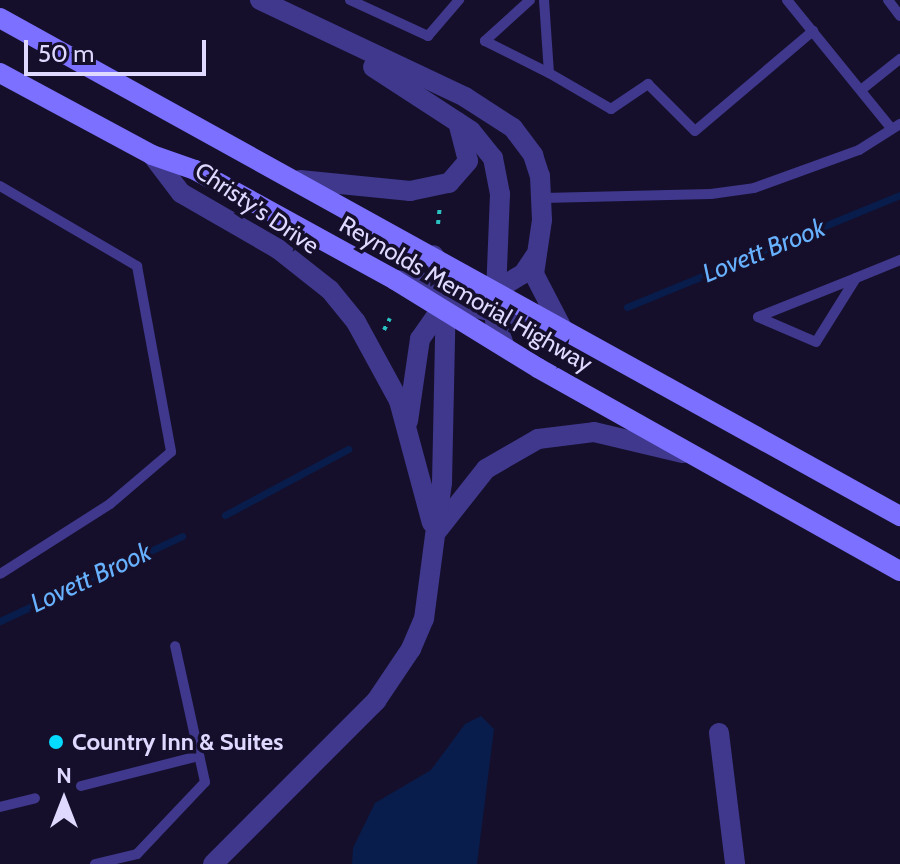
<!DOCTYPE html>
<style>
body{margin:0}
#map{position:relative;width:900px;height:864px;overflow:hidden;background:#150f2b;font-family:Cabin,sans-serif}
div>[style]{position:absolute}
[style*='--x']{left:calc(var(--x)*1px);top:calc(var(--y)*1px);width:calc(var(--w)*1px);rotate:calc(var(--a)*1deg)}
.water>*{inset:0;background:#081d4c}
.stream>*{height:7px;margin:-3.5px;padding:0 3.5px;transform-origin:3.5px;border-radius:3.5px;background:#081d4c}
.path>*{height:4px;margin-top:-2px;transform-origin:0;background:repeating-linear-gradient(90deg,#2ac3c1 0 4px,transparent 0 10px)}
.lane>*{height:10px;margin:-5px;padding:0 5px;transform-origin:5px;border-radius:5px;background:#3f388c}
.street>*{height:20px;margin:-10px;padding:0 10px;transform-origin:10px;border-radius:10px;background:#3f388c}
.secondary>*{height:20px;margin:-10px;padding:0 10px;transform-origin:10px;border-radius:10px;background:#7b70ff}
.dots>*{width:22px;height:22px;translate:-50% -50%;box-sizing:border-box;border:4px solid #150f2b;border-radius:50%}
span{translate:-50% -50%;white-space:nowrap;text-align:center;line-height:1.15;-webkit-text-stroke:7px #150f2b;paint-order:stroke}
.street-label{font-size:24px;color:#dfd9ff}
.poi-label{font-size:24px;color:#dfd9ff;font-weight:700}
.left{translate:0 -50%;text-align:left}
.water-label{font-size:26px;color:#67b1ff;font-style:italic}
.north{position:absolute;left:24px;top:760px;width:80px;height:80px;-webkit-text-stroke:6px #150f2b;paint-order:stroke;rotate:0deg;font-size:22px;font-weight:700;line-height:32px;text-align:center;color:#dfd9ff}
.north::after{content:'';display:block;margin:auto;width:28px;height:36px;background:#dfd9ff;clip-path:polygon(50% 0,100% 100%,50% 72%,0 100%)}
.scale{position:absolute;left:24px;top:40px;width:182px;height:36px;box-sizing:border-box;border:4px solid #dfd9ff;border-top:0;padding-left:10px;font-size:24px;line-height:28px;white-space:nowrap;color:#dfd9ff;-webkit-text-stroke:6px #150f2b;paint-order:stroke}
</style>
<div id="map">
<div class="water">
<i style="clip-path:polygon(481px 716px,494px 729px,477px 864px,352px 864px,353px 848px,375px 803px,431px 770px,465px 724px)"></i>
</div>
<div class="stream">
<i style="--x:627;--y:307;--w:295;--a:-22.3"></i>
<i style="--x:225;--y:515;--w:140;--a:-28.2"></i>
<i style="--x:0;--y:621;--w:201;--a:-25"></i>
</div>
<div class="path">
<i style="--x:438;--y:224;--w:19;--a:-84"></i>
<i style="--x:384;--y:330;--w:13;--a:-63"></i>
</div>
<div class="lane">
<i style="--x:350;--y:0;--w:86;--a:24.8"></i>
<i style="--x:428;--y:36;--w:48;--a:-49.3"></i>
<i style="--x:530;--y:0;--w:61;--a:137.7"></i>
<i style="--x:485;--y:41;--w:72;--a:26.6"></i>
<i style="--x:544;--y:0;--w:73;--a:86.1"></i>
<i style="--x:549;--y:73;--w:72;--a:30.1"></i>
<i style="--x:611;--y:109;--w:45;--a:-34"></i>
<i style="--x:648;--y:84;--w:66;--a:45"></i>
<i style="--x:695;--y:131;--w:155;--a:-40.3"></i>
<i style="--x:787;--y:0;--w:165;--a:50.9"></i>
<i style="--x:888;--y:0;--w:20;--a:53"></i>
<i style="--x:861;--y:90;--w:50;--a:-38.5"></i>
<i style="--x:0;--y:186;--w:159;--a:30.3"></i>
<i style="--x:137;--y:266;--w:189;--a:79.6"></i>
<i style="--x:171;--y:452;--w:80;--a:139.6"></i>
<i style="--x:110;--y:504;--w:130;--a:147.5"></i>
<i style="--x:543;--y:198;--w:168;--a:-1.4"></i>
<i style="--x:711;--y:194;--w:43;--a:-7.9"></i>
<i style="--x:754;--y:188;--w:112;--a:-19.9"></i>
<i style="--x:859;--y:150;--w:49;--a:-32.4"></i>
<i style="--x:856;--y:278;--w:75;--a:122"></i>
<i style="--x:816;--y:342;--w:63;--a:-156.7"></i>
<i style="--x:758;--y:317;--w:105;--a:-21.7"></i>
<i style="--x:856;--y:278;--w:48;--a:-22.2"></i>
<i style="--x:81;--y:786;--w:122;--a:-14.3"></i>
<i style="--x:0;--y:807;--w:36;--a:-14"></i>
<i style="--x:95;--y:864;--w:43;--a:-13.4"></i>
<i style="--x:137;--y:854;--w:99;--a:-46.6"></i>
<i style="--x:205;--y:782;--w:139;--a:-102.4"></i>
</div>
<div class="street">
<i style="--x:260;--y:0;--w:227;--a:25.3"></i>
<i style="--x:465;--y:97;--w:57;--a:32.9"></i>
<i style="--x:513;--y:128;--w:34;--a:53"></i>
<i style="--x:533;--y:155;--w:22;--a:72"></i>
<i style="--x:540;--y:176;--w:44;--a:87.4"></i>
<i style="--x:542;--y:220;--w:55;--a:98.4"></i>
<i style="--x:534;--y:274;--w:59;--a:62.6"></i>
<i style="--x:373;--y:67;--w:117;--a:33.1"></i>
<i style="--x:471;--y:131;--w:35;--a:51"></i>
<i style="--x:493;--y:158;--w:37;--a:79"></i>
<i style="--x:500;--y:194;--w:126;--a:92.3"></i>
<i style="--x:495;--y:320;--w:29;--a:70"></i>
<i style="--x:152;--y:155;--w:48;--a:52.7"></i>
<i style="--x:181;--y:193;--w:112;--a:30"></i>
<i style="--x:278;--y:249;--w:66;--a:38.3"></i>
<i style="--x:330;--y:290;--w:41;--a:50.9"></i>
<i style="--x:356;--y:322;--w:90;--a:61.4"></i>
<i style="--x:399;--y:401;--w:126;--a:74.9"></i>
<i style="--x:300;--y:180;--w:111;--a:5.7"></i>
<i style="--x:410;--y:191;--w:40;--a:-12"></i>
<i style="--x:449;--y:183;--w:29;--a:-49"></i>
<i style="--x:468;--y:161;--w:40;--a:-104.4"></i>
<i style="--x:395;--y:280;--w:101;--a:5.7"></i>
<i style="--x:496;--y:290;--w:31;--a:-31"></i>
<i style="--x:523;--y:274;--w:22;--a:-56"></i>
<i style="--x:408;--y:421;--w:83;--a:-81.7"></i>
<i style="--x:420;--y:339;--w:29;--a:-55"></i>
<i style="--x:437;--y:315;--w:35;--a:-13"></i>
<i style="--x:471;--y:307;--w:76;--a:12.2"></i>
<i style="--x:437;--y:531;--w:79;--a:-51.7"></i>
<i style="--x:486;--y:469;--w:60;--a:-30"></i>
<i style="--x:538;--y:439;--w:56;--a:-7.1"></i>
<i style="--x:594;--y:432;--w:91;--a:13.3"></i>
<i style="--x:719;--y:733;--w:132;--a:83"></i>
<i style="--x:213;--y:864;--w:231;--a:-45"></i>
<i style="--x:376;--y:701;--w:63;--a:-56.1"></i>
<i style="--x:411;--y:649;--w:33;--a:-67"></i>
<i style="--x:424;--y:619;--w:137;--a:-82.5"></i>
<i style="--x:442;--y:483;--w:198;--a:-88.8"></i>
<i style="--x:446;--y:285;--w:32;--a:-112"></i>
</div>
<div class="secondary">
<i style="--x:0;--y:18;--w:1029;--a:28.96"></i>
<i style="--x:0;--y:73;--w:173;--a:28.3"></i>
<i style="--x:152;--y:155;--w:46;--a:19.2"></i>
<i style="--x:195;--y:170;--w:228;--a:28.8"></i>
<i style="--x:395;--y:280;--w:168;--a:31.6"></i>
<i style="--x:538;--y:368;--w:415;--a:29.3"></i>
</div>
<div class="dots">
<i style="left:56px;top:742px;background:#05daff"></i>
</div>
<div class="street-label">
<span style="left:257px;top:208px;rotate:34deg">Christy's Drive</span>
<span style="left:466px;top:294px;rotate:30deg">Reynolds Memorial Highway</span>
</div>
<div class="poi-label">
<span class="left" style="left:72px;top:742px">Country Inn &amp; Suites</span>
</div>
<div class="water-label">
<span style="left:764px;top:251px;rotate:-22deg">Lovett Brook</span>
<span style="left:91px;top:578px;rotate:-25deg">Lovett Brook</span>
</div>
<div class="north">N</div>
<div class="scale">50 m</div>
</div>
